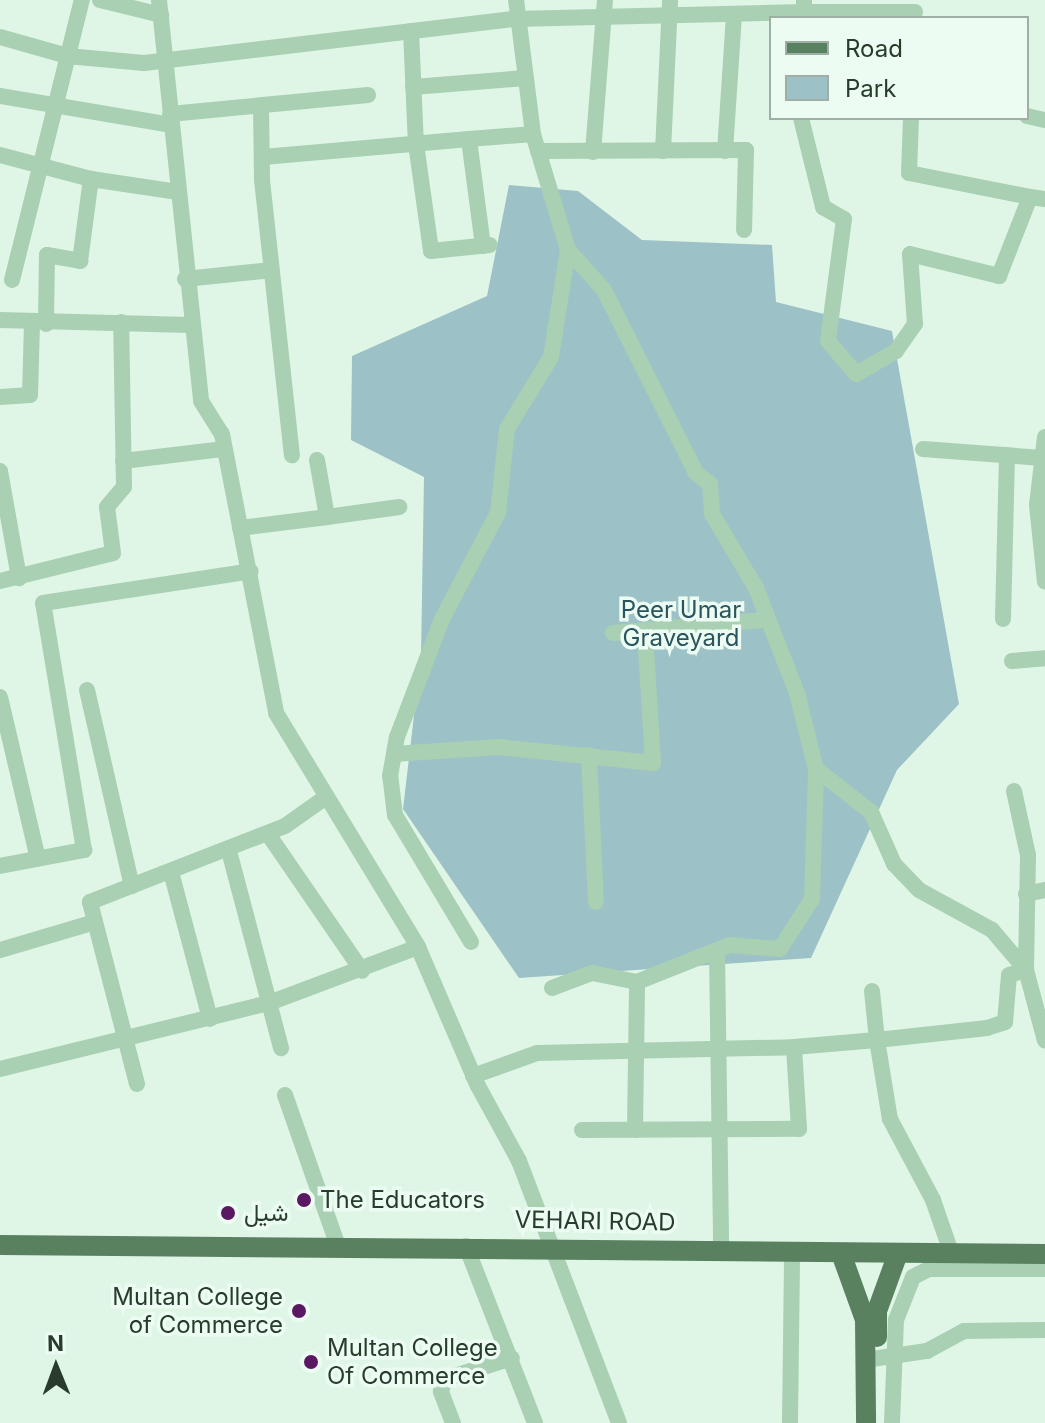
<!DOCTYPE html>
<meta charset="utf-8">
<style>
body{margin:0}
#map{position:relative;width:1045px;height:1423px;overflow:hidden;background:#dff6e7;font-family:Inter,Vazirmatn,sans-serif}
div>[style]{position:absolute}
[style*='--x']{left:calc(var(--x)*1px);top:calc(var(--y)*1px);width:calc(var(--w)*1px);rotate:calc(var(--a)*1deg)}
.green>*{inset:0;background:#9cc1c7}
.minor>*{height:16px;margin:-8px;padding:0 8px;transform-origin:8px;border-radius:8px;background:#a9d0b3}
.major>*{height:20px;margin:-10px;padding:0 10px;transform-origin:10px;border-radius:10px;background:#59805f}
.dots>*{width:22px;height:22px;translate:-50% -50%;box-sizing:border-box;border:4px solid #ecfcf2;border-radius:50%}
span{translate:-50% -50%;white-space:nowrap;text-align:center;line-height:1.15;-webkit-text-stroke:7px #ecfcf2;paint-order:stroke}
.park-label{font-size:24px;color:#2a555e}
.poi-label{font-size:24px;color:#293c2c}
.left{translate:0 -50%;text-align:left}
.right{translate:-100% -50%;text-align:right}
.street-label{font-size:24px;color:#293c2c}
.legend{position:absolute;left:769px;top:16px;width:260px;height:104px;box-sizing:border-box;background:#ecfcf2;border:2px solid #9eafa3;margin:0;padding:10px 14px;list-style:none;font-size:24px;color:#293c2c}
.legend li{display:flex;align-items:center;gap:16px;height:40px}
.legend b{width:40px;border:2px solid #9eafa3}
.north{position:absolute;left:16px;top:1327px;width:80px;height:80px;-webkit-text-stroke:6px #ecfcf2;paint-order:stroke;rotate:359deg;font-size:22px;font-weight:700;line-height:32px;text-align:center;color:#293c2c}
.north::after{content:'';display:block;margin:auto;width:28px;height:36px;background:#293c2c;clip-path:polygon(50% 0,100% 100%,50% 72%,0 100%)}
</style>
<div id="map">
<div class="green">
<i style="clip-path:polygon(509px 185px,578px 191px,642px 240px,772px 245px,776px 302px,892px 331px,959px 704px,897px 770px,811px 958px,519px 978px,403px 809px,421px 656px,424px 477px,351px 440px,352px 356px,487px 296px)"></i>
</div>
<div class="minor">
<i style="--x:100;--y:0;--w:63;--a:13.8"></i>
<i style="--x:159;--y:0;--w:403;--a:84"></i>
<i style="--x:201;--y:401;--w:39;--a:58"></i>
<i style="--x:222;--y:434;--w:284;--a:79"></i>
<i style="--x:276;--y:713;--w:274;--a:58.7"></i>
<i style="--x:418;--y:947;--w:151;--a:66.7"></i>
<i style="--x:478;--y:1086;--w:85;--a:61.3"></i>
<i style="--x:519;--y:1161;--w:280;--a:69.1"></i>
<i style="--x:804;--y:12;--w:111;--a:0"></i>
<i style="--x:411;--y:31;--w:113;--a:87.5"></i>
<i style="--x:416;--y:144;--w:108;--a:82"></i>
<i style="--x:431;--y:251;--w:59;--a:-5.8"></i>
<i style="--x:0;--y:37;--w:70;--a:15.8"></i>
<i style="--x:67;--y:56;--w:77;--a:5.2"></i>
<i style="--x:144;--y:63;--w:374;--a:-6.8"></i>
<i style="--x:515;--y:19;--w:289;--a:-1.4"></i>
<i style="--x:804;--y:12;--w:12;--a:-90"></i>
<i style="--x:413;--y:87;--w:113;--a:-4.6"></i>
<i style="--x:0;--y:96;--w:173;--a:9.6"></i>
<i style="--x:261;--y:107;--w:73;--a:89.2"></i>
<i style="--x:262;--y:180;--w:277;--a:83.8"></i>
<i style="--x:170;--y:114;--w:199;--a:-5.5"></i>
<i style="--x:1027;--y:116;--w:18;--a:13"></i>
<i style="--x:801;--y:118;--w:92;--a:76.1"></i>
<i style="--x:823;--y:207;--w:24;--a:30"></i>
<i style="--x:844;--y:219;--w:123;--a:97.5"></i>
<i style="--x:828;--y:341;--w:43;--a:49.7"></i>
<i style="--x:856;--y:374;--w:46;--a:-29.9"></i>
<i style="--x:896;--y:351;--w:33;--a:-55"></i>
<i style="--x:915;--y:324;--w:70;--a:-94.1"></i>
<i style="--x:910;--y:254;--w:92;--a:13.9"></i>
<i style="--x:999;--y:276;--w:85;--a:-68.6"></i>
<i style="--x:1030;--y:197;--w:15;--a:8"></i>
<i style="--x:911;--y:118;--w:55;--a:92.1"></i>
<i style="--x:909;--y:173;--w:123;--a:11.2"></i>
<i style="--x:533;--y:134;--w:121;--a:73.2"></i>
<i style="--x:568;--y:250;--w:54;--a:48"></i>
<i style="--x:604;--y:290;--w:205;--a:63.3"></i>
<i style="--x:696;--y:473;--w:18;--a:38"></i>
<i style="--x:710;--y:484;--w:30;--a:86"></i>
<i style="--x:712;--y:514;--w:86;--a:59.3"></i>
<i style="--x:756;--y:588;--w:113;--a:68.7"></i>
<i style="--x:797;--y:693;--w:78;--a:76"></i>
<i style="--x:816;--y:769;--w:70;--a:38"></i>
<i style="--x:871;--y:812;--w:57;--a:66.1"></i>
<i style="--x:894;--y:864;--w:36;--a:46"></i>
<i style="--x:919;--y:890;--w:83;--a:28.7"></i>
<i style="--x:992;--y:930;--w:52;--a:49.6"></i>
<i style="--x:538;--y:151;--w:208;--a:-0.3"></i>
<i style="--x:746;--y:150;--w:80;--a:91.4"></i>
<i style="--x:663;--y:151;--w:151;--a:-87.3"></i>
<i style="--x:725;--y:151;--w:137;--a:-86.2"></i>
<i style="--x:593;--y:152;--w:152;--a:-85.5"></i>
<i style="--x:0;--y:155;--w:94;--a:14.8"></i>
<i style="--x:91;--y:179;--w:88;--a:8.5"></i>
<i style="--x:263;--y:157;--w:207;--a:-5"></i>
<i style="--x:483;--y:246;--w:108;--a:-97.5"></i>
<i style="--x:469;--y:139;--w:64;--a:-4.5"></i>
<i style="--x:533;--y:134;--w:135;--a:-97.2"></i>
<i style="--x:185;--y:279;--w:87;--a:-5.9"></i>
<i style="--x:12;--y:280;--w:289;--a:-76"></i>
<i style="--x:0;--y:320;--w:190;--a:1.5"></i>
<i style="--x:46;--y:324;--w:69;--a:-89.2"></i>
<i style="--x:47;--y:255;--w:34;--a:10"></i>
<i style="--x:80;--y:261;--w:83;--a:-82.4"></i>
<i style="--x:0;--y:397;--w:30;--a:-4"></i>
<i style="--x:30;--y:395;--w:70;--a:-88.4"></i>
<i style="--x:1045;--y:437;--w:68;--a:96.7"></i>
<i style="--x:1037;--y:505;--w:77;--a:84.1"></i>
<i style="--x:923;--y:449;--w:119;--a:4.3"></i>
<i style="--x:317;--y:460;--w:58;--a:80"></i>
<i style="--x:327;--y:517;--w:73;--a:-7.9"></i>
<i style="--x:123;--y:461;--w:102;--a:-6.8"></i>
<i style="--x:0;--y:471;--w:109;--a:79.9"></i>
<i style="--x:240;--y:528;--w:88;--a:-7.2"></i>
<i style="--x:0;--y:581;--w:116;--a:-13.9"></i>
<i style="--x:113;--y:553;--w:46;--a:-97.4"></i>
<i style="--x:107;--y:507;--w:26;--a:-50"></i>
<i style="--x:124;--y:487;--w:165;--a:-91"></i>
<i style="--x:1003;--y:619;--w:164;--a:-88.6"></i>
<i style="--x:613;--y:633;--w:154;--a:-4.9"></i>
<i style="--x:1012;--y:661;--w:33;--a:-5"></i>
<i style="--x:87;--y:690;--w:201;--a:77.1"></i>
<i style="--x:0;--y:697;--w:166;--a:76.8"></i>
<i style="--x:394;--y:754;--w:105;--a:-3.8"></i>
<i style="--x:499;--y:747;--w:155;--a:5.9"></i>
<i style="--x:653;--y:763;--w:130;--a:-93.5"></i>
<i style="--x:589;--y:755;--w:147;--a:87.3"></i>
<i style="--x:1014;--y:791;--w:66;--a:77.7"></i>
<i style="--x:1028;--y:855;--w:115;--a:91"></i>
<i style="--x:1026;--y:970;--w:73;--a:75"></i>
<i style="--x:268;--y:834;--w:166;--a:55.5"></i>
<i style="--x:229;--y:851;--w:204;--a:75.2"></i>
<i style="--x:0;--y:866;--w:86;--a:-10.8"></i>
<i style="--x:84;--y:850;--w:250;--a:-99.4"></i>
<i style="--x:43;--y:603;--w:210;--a:-8.7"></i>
<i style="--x:171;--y:872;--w:152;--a:75.1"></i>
<i style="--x:1026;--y:894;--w:19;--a:-12"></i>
<i style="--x:471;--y:942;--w:148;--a:-120.9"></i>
<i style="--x:395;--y:815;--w:39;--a:-97"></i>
<i style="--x:390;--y:776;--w:40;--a:-80"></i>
<i style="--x:397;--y:737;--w:126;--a:-69.1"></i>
<i style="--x:442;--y:619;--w:120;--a:-62.2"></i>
<i style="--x:498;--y:513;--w:84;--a:-83.9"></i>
<i style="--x:507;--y:429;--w:84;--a:-58.6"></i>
<i style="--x:551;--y:357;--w:108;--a:-81"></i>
<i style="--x:0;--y:950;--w:99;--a:-16.4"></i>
<i style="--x:717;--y:951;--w:298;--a:89.2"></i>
<i style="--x:552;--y:988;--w:43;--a:-20.6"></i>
<i style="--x:592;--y:973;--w:46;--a:11.3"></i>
<i style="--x:637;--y:982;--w:100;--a:-21.7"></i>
<i style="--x:730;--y:945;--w:50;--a:4.6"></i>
<i style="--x:780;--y:949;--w:59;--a:-57.4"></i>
<i style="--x:812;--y:899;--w:130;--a:-88.2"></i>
<i style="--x:872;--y:991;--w:49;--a:84.2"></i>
<i style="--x:877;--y:1040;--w:111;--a:-6.2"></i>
<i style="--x:987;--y:1028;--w:19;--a:-18"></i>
<i style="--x:1005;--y:1022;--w:47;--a:-85.1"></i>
<i style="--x:1009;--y:975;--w:18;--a:-16"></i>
<i style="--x:0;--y:1069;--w:277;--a:-13.8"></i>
<i style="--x:269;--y:1003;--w:159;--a:-20.6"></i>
<i style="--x:473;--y:1076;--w:68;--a:-19.8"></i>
<i style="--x:537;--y:1053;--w:257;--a:-1.3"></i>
<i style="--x:137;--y:1084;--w:188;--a:-104.5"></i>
<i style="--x:90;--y:902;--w:209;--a:-21.3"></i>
<i style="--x:285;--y:826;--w:50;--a:-35.3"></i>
<i style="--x:285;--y:1095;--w:160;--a:70.7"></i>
<i style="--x:582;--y:1130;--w:217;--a:-0.3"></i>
<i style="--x:799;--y:1129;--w:82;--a:-93.5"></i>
<i style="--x:794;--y:1047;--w:83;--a:-4.8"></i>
<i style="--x:877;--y:1040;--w:80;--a:80.7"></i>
<i style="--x:890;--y:1119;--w:92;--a:62"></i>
<i style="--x:933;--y:1200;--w:58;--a:70.9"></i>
<i style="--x:635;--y:1130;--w:148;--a:-89.2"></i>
<i style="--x:466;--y:1246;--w:190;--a:68.7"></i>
<i style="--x:865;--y:1360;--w:63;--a:-8.3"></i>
<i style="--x:927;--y:1351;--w:42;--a:-28.4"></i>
<i style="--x:964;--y:1331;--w:81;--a:-0.7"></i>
<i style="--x:453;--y:1423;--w:34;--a:-111"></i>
<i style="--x:441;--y:1391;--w:13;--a:-72"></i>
<i style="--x:445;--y:1379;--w:70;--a:-17.4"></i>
<i style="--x:790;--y:1423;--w:170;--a:-89.3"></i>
<i style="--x:892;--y:1423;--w:103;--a:-87.8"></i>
<i style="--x:896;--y:1320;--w:46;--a:-68.4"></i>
<i style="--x:913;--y:1277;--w:18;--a:-27"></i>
<i style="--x:929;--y:1269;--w:116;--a:0"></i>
</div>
<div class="major">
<i style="--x:0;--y:1245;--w:1045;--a:0.49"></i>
<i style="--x:842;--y:1256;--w:68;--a:70.2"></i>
<i style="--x:865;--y:1320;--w:103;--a:89.4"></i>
<i style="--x:877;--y:1337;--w:26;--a:-90"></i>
<i style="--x:877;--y:1311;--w:59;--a:-70"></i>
</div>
<div class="dots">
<i style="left:304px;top:1200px;background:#5b1964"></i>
<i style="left:228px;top:1213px;background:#5b1964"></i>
<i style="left:299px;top:1311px;background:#5b1964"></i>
<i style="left:311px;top:1362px;background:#5b1964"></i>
</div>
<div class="park-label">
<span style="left:681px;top:624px">Peer Umar<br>Graveyard</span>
</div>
<div class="poi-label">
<span class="left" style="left:320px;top:1200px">The Educators</span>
<span class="left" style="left:244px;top:1213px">شیل</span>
<span class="right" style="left:283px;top:1311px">Multan College<br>of Commerce</span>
<span class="left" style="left:327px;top:1362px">Multan College<br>Of Commerce</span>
</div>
<div class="street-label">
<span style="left:595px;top:1221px;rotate:1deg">VEHARI ROAD</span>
</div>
<ul class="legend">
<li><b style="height:10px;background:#59805f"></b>Road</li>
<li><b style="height:22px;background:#9cc1c7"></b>Park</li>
</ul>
<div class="north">N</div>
</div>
